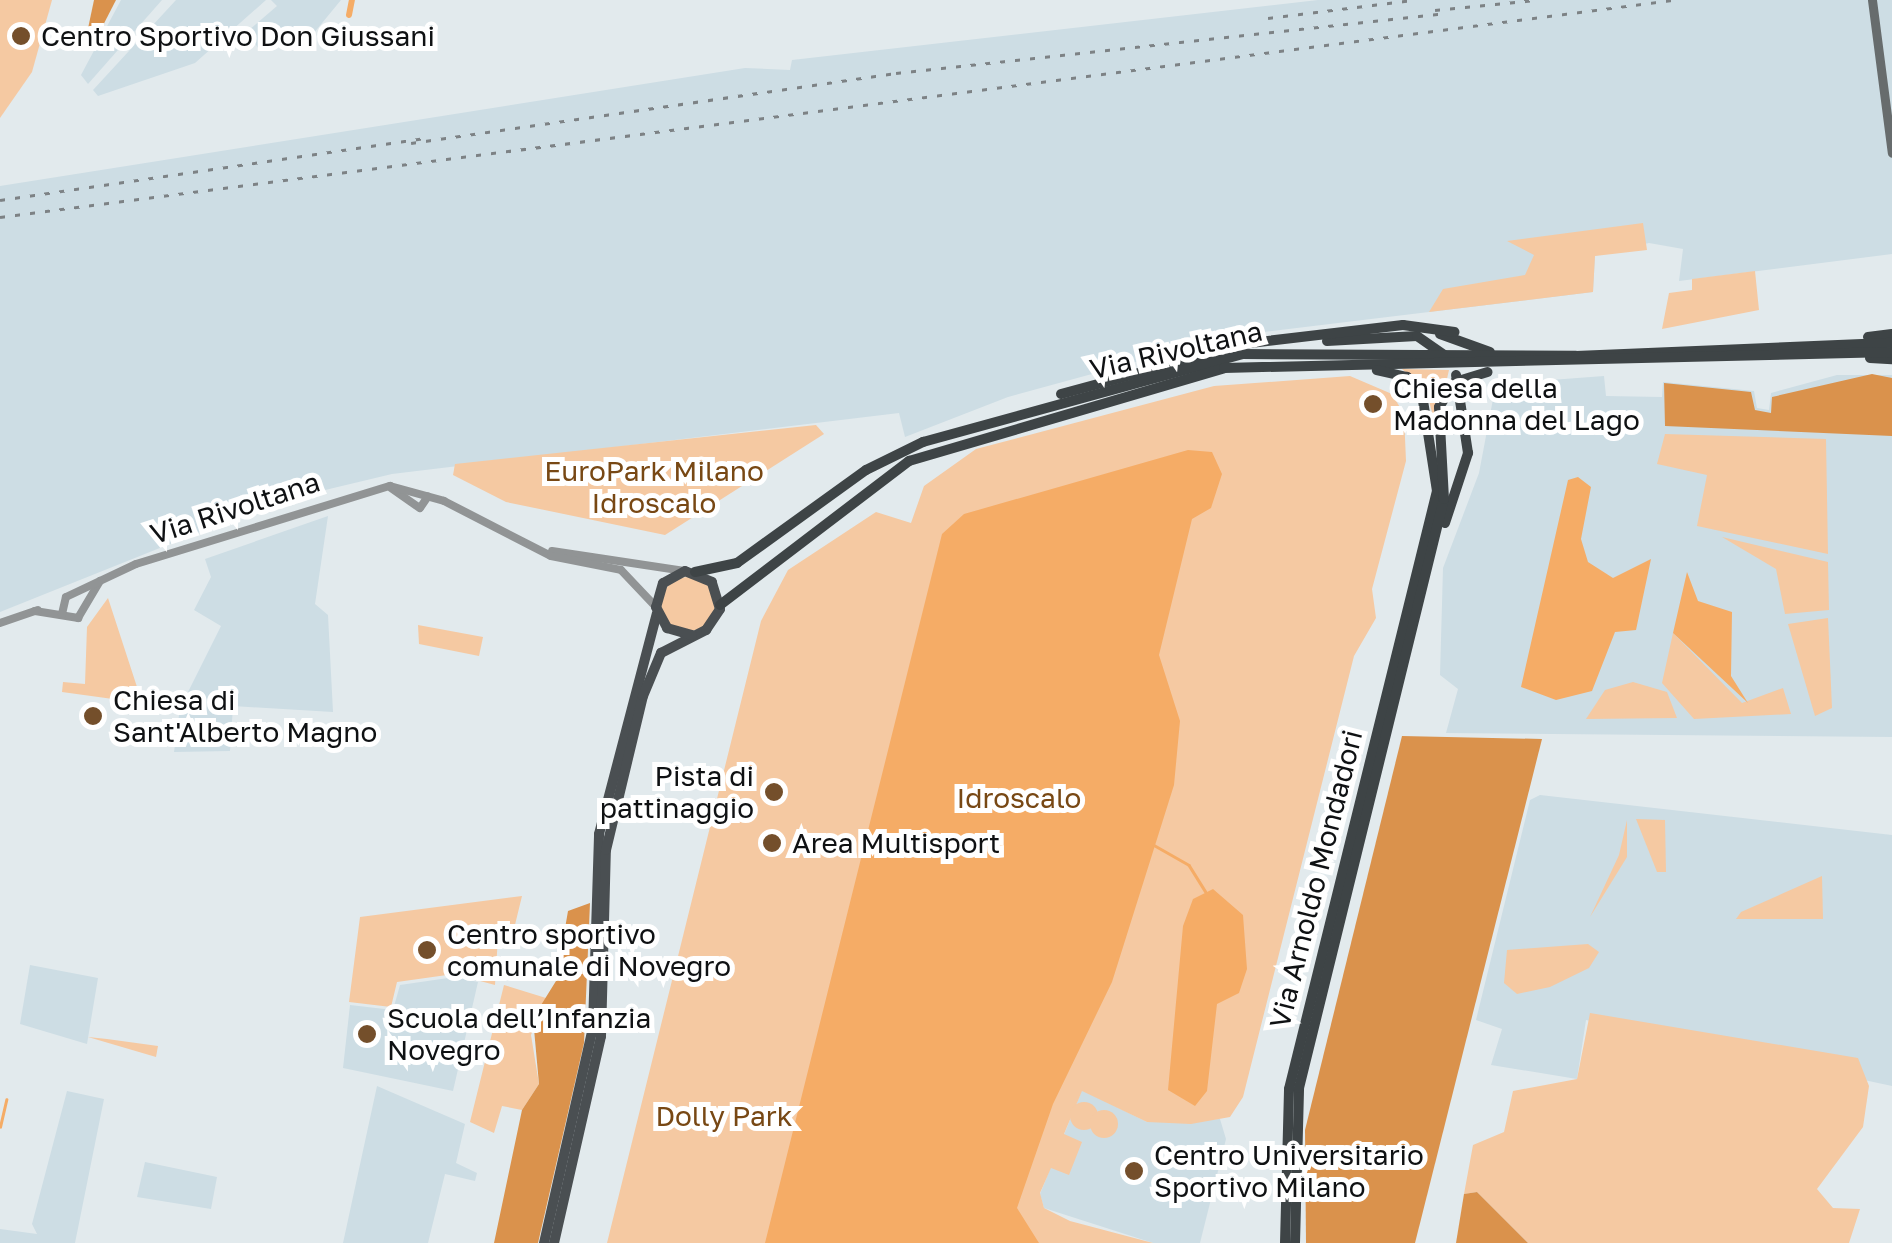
<!DOCTYPE html>
<meta charset="utf-8">
<style>
body{margin:0}
#map{position:relative;width:1892px;height:1243px;overflow:hidden;background:#e2eaed;font-family:"Golos Text",sans-serif}
div>[style]{position:absolute}
[style*='--x']{left:calc(var(--x)*1px);top:calc(var(--y)*1px);width:calc(var(--w)*1px);rotate:calc(var(--a)*1deg)}
.built>*{inset:0;background:#cddde4}
.green>*{inset:0;background:#f5c9a2}
.round{border-radius:50%}
.forest>*{inset:0;background:#da924c}
.water>*{inset:0;background:#f5ac66}
.stream>*{height:2.5px;margin:-1.25px;padding:0 1.25px;transform-origin:1.25px;border-radius:1.25px;background:#f5ac66}
.canal>*{height:6px;margin:-3px;padding:0 3px;transform-origin:3px;border-radius:3px;background:#f5ac66}
.tertiary>*{height:8px;margin:-4px;padding:0 4px;transform-origin:4px;border-radius:4px;background:#919495}
.secondary>*{height:9px;margin:-4.5px;padding:0 4.5px;transform-origin:4.5px;border-radius:4.5px;background:#676c6d}
.primary>*{height:10px;margin:-5px;padding:0 5px;transform-origin:5px;border-radius:5px;background:#4a4f52}
.trunk>*{height:10px;margin:-5px;padding:0 5px;transform-origin:5px;border-radius:5px;background:#3e4446}
.rail>*{height:2.5px;margin-top:-1.25px;transform-origin:0;background:repeating-linear-gradient(90deg,#7d8285 0 5px,transparent 0 15px)}
.dots>*{width:28px;height:28px;translate:-50% -50%;box-sizing:border-box;border:5px solid #fff;border-radius:50%}
span{translate:-50% -50%;white-space:nowrap;text-align:center;line-height:1.15;-webkit-text-stroke:10px #fff;paint-order:stroke}
.poi-label{font-size:28px;color:#0f1113}
.left{translate:0 -50%;text-align:left}
.right{translate:-100% -50%;text-align:right}
.street-label{font-size:28px;color:#0f1113}
.park-label{font-size:28px;color:#784814}
</style>
<div id="map">
<div class="built">
<i style="clip-path:polygon(121px 0,162px 0,88px 84px,81px 75px)"></i>
<i style="clip-path:polygon(176px 0,266px 0,195px 63px,98px 96px,93px 90px)"></i>
<i style="clip-path:polygon(271px 0,341px 0,313px 34px,259px 50px,248px 31px,277px 6px)"></i>
<i style="clip-path:polygon(1318px 0,1892px 0,1892px 254px,1679px 281px,1683px 249px,1649px 243px,1595px 256px,1593px 292px,1231px 336px,1008px 397px,905px 437px,899px 413px,392px 474px,275px 502px,0 612px,0 186px,745px 68px,790px 70px,792px 60px)"></i>
<i style="clip-path:polygon(1837px 375px,1892px 375px,1892px 737px,1446px 733px,1458px 689px,1440px 675px,1443px 568px,1479px 473px,1493px 399px,1523px 382px,1604px 376px,1606px 396px,1662px 397px,1663px 382px,1754px 391px,1757px 408px,1769px 410px,1771px 393px)"></i>
<i style="clip-path:polygon(328px 516px,315px 604px,328px 615px,333px 712px,233px 706px,230px 751px,174px 752px,180px 708px,221px 626px,194px 610px,211px 577px,205px 559px)"></i>
<i style="clip-path:polygon(1540px 795px,1892px 835px,1892px 1086px,1586px 1020px,1577px 1079px,1491px 1065px,1502px 1029px,1476px 1020px,1530px 800px)"></i>
<i style="clip-path:polygon(30px 965px,98px 978px,87px 1044px,20px 1024px)"></i>
<i style="clip-path:polygon(455px 977px,478px 982px,453px 1091px,343px 1068px,350px 1005px,393px 1010px,400px 985px)"></i>
<i style="clip-path:polygon(377px 1086px,465px 1124px,456px 1163px,477px 1173px,475px 1181px,445px 1174px,428px 1243px,343px 1243px)"></i>
<i style="clip-path:polygon(1082px 1090px,1147px 1122px,1220px 1119px,1226px 1139px,1200px 1243px,1153px 1243px,1044px 1208px,1040px 1194px)"></i>
<i style="clip-path:polygon(67px 1091px,104px 1099px,75px 1243px,0 1243px,0 1229px,37px 1234px,32px 1224px)"></i>
<i style="clip-path:polygon(145px 1162px,217px 1177px,211px 1209px,137px 1197px)"></i>
</div>
<div class="green">
<i style="clip-path:polygon(0 0,52px 0,32px 72px,0 118px)"></i>
<i style="clip-path:polygon(1643px 223px,1647px 250px,1595px 256px,1593px 292px,1429px 312px,1443px 289px,1525px 275px,1534px 255px,1507px 241px)"></i>
<i style="clip-path:polygon(1755px 271px,1759px 310px,1662px 329px,1669px 293px,1692px 290px,1692px 279px)"></i>
<i style="clip-path:polygon(1402px 369px,1449px 370px,1436px 427px,1426px 390px)"></i>
<i style="clip-path:polygon(1350px 376px,1392px 394px,1404px 414px,1406px 461px,1372px 589px,1376px 618px,1354px 656px,1243px 1097px,1230px 1117px,1191px 1124px,1147px 1122px,1082px 1091px,1064px 1134px,1082px 1142px,1069px 1175px,1051px 1168px,1040px 1193px,1044px 1208px,1070px 1221px,1153px 1243px,607px 1243px,761px 621px,788px 570px,876px 512px,911px 523px,924px 486px,976px 449px,1214px 386px)"></i>
<i style="clip-path:polygon(816px 425px,824px 434px,665px 535px,506px 502px,453px 475px,455px 464px)"></i>
<i style="clip-path:polygon(1665px 434px,1826px 439px,1828px 554px,1697px 526px,1707px 475px,1657px 464px)"></i>
<i style="clip-path:polygon(1722px 537px,1828px 562px,1829px 610px,1785px 614px,1776px 569px)"></i>
<i class="round" style="left:661px;top:577px;width:54px;height:54px"></i>
<i style="clip-path:polygon(108px 598px,138px 690px,142px 703px,62px 692px,63px 682px,85px 684px,87px 627px)"></i>
<i style="clip-path:polygon(1828px 618px,1832px 708px,1815px 716px,1788px 624px)"></i>
<i style="clip-path:polygon(418px 625px,483px 637px,479px 656px,419px 644px)"></i>
<i style="clip-path:polygon(1673px 633px,1742px 703px,1783px 688px,1791px 714px,1694px 719px,1662px 683px)"></i>
<i style="clip-path:polygon(1633px 682px,1667px 692px,1677px 718px,1586px 719px,1605px 690px)"></i>
<i style="clip-path:polygon(1636px 819px,1665px 820px,1666px 872px,1657px 872px)"></i>
<i style="clip-path:polygon(1627px 820px,1627px 857px,1590px 917px,1619px 855px)"></i>
<i style="clip-path:polygon(1822px 876px,1823px 919px,1736px 919px,1741px 912px)"></i>
<i style="clip-path:polygon(522px 896px,513px 933px,498px 937px,495px 985px,454px 974px,397px 982px,391px 1007px,349px 1002px,360px 917px)"></i>
<i style="clip-path:polygon(1588px 944px,1599px 952px,1589px 968px,1550px 987px,1517px 994px,1504px 983px,1507px 950px)"></i>
<i style="clip-path:polygon(504px 985px,546px 998px,531px 1035px,539px 1084px,522px 1110px,502px 1106px,494px 1133px,470px 1122px)"></i>
<i style="clip-path:polygon(1590px 1013px,1858px 1058px,1869px 1086px,1863px 1127px,1817px 1189px,1833px 1208px,1860px 1209px,1849px 1243px,1528px 1243px,1477px 1192px,1464px 1194px,1473px 1145px,1504px 1132px,1513px 1091px,1577px 1079px)"></i>
<i style="clip-path:polygon(88px 1037px,107px 1039px,158px 1046px,156px 1057px)"></i>
<i class="round" style="left:1070px;top:1102px;width:28px;height:28px"></i>
<i class="round" style="left:1090px;top:1110px;width:28px;height:28px"></i>
</div>
<div class="forest">
<i style="clip-path:polygon(94px 0,116px 0,95px 41px,86px 38px)"></i>
<i style="clip-path:polygon(1872px 374px,1892px 378px,1892px 436px,1665px 426px,1664px 383px,1751px 392px,1755px 410px,1771px 413px,1772px 397px)"></i>
<i style="clip-path:polygon(1402px 736px,1542px 739px,1415px 1243px,1306px 1243px,1305px 1130px)"></i>
<i style="clip-path:polygon(590px 903px,584px 1043px,538px 1243px,494px 1243px,522px 1110px,539px 1084px,533px 1018px,556px 981px,568px 911px)"></i>
<i style="clip-path:polygon(1477px 1192px,1528px 1243px,1456px 1243px,1464px 1194px)"></i>
</div>
<div class="water">
<i style="clip-path:polygon(1188px 450px,1212px 452px,1222px 474px,1211px 508px,1192px 519px,1159px 655px,1180px 721px,1174px 785px,1112px 982px,1053px 1104px,1017px 1208px,1039px 1243px,765px 1243px,942px 534px,964px 514px)"></i>
<i style="clip-path:polygon(1578px 477px,1591px 487px,1581px 539px,1588px 562px,1613px 578px,1651px 559px,1636px 630px,1615px 632px,1592px 691px,1556px 700px,1521px 687px,1568px 480px)"></i>
<i style="clip-path:polygon(1687px 572px,1698px 601px,1732px 612px,1731px 676px,1748px 703px,1673px 633px)"></i>
<i style="clip-path:polygon(1213px 889px,1243px 915px,1247px 969px,1239px 993px,1217px 1004px,1207px 1091px,1195px 1106px,1168px 1090px,1183px 926px,1193px 899px)"></i>
</div>
<div class="stream">
<i style="--x:1154;--y:845;--w:40;--a:29.7"></i>
<i style="--x:1189;--y:865;--w:31;--a:58"></i>
<i style="--x:0;--y:1127;--w:28;--a:-77"></i>
</div>
<div class="canal">
<i style="--x:349;--y:15;--w:15;--a:-79"></i>
</div>
<div class="tertiary">
<i style="--x:391;--y:488;--w:35;--a:35"></i>
<i style="--x:420;--y:508;--w:14;--a:-56"></i>
<i style="--x:552;--y:551;--w:134;--a:8.6"></i>
<i style="--x:35;--y:611;--w:44;--a:9.2"></i>
<i style="--x:78;--y:618;--w:43;--a:-59.3"></i>
<i style="--x:62;--y:614;--w:17;--a:-77"></i>
<i style="--x:66;--y:597;--w:77;--a:-25.2"></i>
<i style="--x:136;--y:564;--w:266;--a:-17.1"></i>
<i style="--x:390;--y:486;--w:56;--a:15.5"></i>
<i style="--x:444;--y:501;--w:120;--a:27.2"></i>
<i style="--x:551;--y:556;--w:71;--a:11.3"></i>
<i style="--x:621;--y:570;--w:51;--a:46.6"></i>
<i style="--x:0;--y:623;--w:40;--a:-18.9"></i>
</div>
<div class="secondary">
<i style="--x:1872;--y:0;--w:154;--a:82.6"></i>
</div>
<div class="primary">
<i style="--x:544;--y:1243;--w:221;--a:-77.2"></i>
<i style="--x:593;--y:1027;--w:193;--a:-88.2"></i>
<i style="--x:599;--y:834;--w:228;--a:-75.3"></i>
<i style="--x:554;--y:1243;--w:212;--a:-77.2"></i>
<i style="--x:601;--y:1036;--w:186;--a:-88.5"></i>
<i style="--x:606;--y:850;--w:158;--a:-76.5"></i>
<i style="--x:643;--y:696;--w:47;--a:-67.3"></i>
<i style="--x:661;--y:653;--w:51;--a:-27.1"></i>
<i style="--x:706;--y:630;--w:25;--a:-56"></i>
<i style="--x:720;--y:609;--w:28;--a:-107"></i>
<i style="--x:712;--y:582;--w:29;--a:-158"></i>
<i style="--x:685;--y:571;--w:25;--a:151"></i>
<i style="--x:663;--y:583;--w:25;--a:106"></i>
<i style="--x:656;--y:607;--w:24;--a:62"></i>
<i style="--x:667;--y:628;--w:26;--a:16"></i>
</div>
<div class="trunk">
<i style="--x:1440;--y:334;--w:53;--a:19.8"></i>
<i style="--x:1868;--y:337;--w:24;--a:-7"></i>
<i style="--x:1327;--y:341;--w:90;--a:-3.2"></i>
<i style="--x:1417;--y:336;--w:40;--a:34.9"></i>
<i style="--x:1870;--y:358;--w:22;--a:3"></i>
<i style="--x:1061;--y:394;--w:196;--a:-15.1"></i>
<i style="--x:1250;--y:343;--w:154;--a:-6.7"></i>
<i style="--x:1403;--y:325;--w:52;--a:7.7"></i>
<i style="--x:1445;--y:523;--w:74;--a:-71.8"></i>
<i style="--x:1468;--y:453;--w:79;--a:-98.7"></i>
<i style="--x:695;--y:572;--w:43;--a:-12.1"></i>
<i style="--x:737;--y:563;--w:159;--a:-35.8"></i>
<i style="--x:866;--y:470;--w:64;--a:-26.2"></i>
<i style="--x:923;--y:442;--w:331;--a:-15.4"></i>
<i style="--x:1242;--y:354;--w:334;--a:0.3"></i>
<i style="--x:1576;--y:356;--w:316;--a:-2.4"></i>
<i style="--x:720;--y:605;--w:238;--a:-37.3"></i>
<i style="--x:909;--y:461;--w:328;--a:-16.4"></i>
<i style="--x:1224;--y:368;--w:668;--a:-1.37"></i>
<i style="--x:1285;--y:1243;--w:154;--a:-88.5"></i>
<i style="--x:1289;--y:1089;--w:616;--a:-76.1"></i>
<i style="--x:1437;--y:491;--w:98;--a:-98.8"></i>
<i style="--x:1422;--y:394;--w:23;--a:-131"></i>
<i style="--x:1407;--y:377;--w:31;--a:-167"></i>
<i style="--x:1295;--y:1243;--w:155;--a:-88.5"></i>
<i style="--x:1299;--y:1088;--w:607;--a:-76.17"></i>
<i style="--x:1444;--y:499;--w:92;--a:-93.1"></i>
<i style="--x:1439;--y:407;--w:30;--a:-57"></i>
<i style="--x:1455;--y:382;--w:34;--a:-17"></i>
</div>
<div class="rail">
<i style="--x:1435;--y:10;--w:100;--a:-5.7"></i>
<i style="--x:1268;--y:18;--w:146;--a:-7.1"></i>
<i style="--x:411;--y:143;--w:490;--a:-8.2"></i>
<i style="--x:896;--y:73;--w:554;--a:-6.21"></i>
<i style="--x:0;--y:200;--w:428;--a:-8.3"></i>
<i style="--x:0;--y:217;--w:1688;--a:-7.39"></i>
</div>
<div class="dots">
<i style="left:21px;top:36px;background:#744f2b"></i>
<i style="left:1373px;top:404px;background:#744f2b"></i>
<i style="left:93px;top:716px;background:#744f2b"></i>
<i style="left:774px;top:792px;background:#744f2b"></i>
<i style="left:772px;top:843px;background:#744f2b"></i>
<i style="left:427px;top:950px;background:#744f2b"></i>
<i style="left:367px;top:1034px;background:#744f2b"></i>
<i style="left:1134px;top:1171px;background:#744f2b"></i>
</div>
<div class="poi-label">
<span class="left" style="left:41px;top:36px">Centro Sportivo Don Giussani</span>
<span class="left" style="left:1393px;top:404px">Chiesa della<br>Madonna del Lago</span>
<span class="left" style="left:113px;top:716px">Chiesa di<br>Sant'Alberto Magno</span>
<span class="right" style="left:754px;top:792px">Pista di<br>pattinaggio</span>
<span class="left" style="left:792px;top:843px">Area Multisport</span>
<span class="left" style="left:447px;top:950px">Centro sportivo<br>comunale di Novegro</span>
<span class="left" style="left:387px;top:1034px">Scuola dell’Infanzia<br>Novegro</span>
<span class="left" style="left:1154px;top:1171px">Centro Universitario<br>Sportivo Milano</span>
</div>
<div class="street-label">
<span style="left:1176px;top:350px;rotate:-13deg">Via Rivoltana</span>
<span style="left:235px;top:508px;rotate:-18deg">Via Rivoltana</span>
<span style="left:1316px;top:879px;rotate:-76deg">Via Arnoldo Mondadori</span>
</div>
<div class="park-label">
<span style="left:654px;top:487px">EuroPark Milano<br>Idroscalo</span>
<span style="left:1019px;top:798px">Idroscalo</span>
<span style="left:724px;top:1116px">Dolly Park</span>
</div>
</div>
